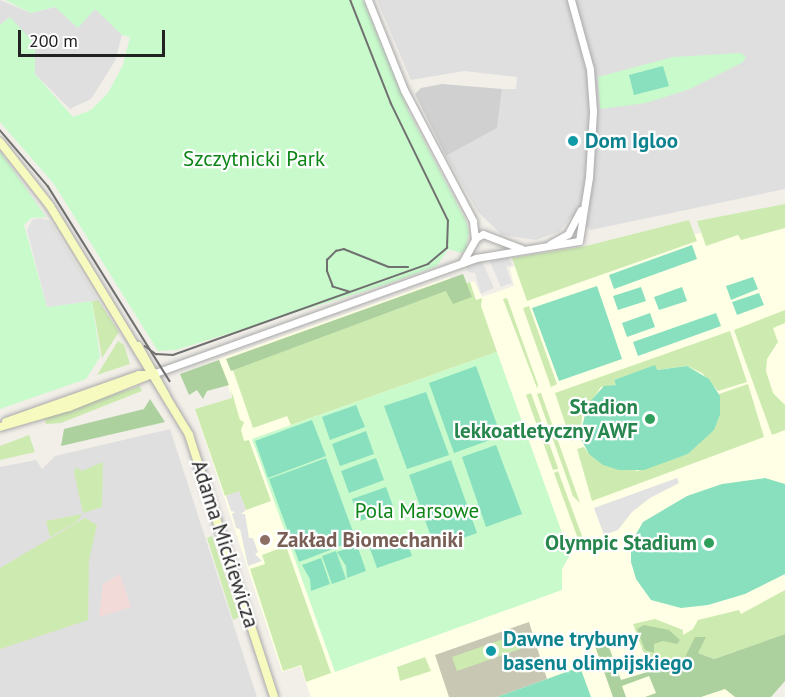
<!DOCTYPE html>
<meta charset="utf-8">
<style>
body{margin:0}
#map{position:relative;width:785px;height:697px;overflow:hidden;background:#f2efe9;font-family:"PT Sans",sans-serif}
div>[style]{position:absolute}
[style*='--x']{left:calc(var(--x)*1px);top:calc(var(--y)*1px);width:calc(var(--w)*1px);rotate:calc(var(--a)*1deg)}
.residential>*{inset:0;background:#e0dfdf}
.commercial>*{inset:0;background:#f2dad9}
.education>*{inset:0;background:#ffffe5}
.religious>*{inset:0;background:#d0d0d0}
.construction>*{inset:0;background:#c7c7b4}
.grass>*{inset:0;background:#cdebb0}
.forest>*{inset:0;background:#add19e}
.park>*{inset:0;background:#c8facc}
.pitch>*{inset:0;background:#88e0be}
.parking>*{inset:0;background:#e2e2e2}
.roads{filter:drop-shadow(0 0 2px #a9a9a9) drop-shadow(0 0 2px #a9a9a9)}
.tertiary>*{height:7px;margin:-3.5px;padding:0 3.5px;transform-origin:3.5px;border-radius:3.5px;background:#fff}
.secondary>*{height:8px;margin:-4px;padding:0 4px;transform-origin:4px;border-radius:4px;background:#f7fabf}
.tram>*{height:1.5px;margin:-0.75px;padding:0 0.75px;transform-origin:0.75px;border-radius:0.75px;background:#707070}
.dots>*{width:16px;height:16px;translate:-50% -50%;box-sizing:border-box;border:3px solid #fff;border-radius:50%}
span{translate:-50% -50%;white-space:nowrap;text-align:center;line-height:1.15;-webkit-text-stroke:4.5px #fff;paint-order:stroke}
.culture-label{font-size:21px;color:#0d838f;font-weight:700}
.left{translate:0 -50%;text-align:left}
.park-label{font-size:21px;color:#0c8416}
.leisure-label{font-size:21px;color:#27864d;font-weight:700}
.right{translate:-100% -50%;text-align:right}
.education-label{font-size:21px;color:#785e54;font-weight:700}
.street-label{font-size:21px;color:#222}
.scale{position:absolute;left:18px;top:30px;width:147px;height:27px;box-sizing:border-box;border:3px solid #222;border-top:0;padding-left:8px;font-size:18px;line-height:21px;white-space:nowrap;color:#222;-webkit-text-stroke:4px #fff;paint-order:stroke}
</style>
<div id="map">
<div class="residential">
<i style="clip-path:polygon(0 0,31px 13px,55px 7px,95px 8px,122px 35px,115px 61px,91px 99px,70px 109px,35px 74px,10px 17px,0 25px)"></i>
<i style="clip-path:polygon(377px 0,785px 0,785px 189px,591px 230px,571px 217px,560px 231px,536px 240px,502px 235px,478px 212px,446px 156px,497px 128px,502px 89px,516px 89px,517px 77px,464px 71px,411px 80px)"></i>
<i style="clip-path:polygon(170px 429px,257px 697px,0 697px,0 467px,36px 460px,42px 469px,55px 456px)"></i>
</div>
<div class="commercial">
<i style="clip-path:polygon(120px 574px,131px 607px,99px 617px,103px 584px)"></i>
</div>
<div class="education">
<i style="clip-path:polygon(785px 215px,785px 681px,771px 697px,311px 697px,300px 666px,282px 672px,195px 409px,232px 398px,219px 359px,450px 277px,454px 288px,474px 281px,482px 297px,514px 286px,510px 268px,530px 261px,650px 244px)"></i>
</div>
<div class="religious">
<i style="clip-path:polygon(442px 84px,502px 89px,497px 128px,446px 156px,415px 94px,421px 88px)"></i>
</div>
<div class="construction">
<i style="clip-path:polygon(529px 622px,547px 679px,497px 697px,449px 697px,435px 655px)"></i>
</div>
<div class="grass">
<i style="clip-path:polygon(785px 204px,785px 228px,741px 240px,738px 235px,706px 246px,697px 221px)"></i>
<i style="clip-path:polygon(689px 220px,697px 241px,527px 301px,512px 258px,586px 246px)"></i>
<i style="clip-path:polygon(470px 282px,476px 300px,482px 298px,481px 306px,497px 352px,291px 425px,287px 416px,253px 428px,233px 370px)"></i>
<i style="clip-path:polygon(507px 298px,538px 385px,537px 388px,503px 299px)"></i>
<i style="clip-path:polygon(98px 300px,119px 332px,102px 358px,92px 301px)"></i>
<i style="clip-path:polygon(529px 306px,557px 384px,551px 387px,523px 308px)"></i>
<i style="clip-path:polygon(785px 310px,785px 323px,773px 328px,778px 342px,767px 359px,766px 371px,773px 393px,785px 405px,785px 430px,772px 435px,734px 330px)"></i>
<i style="clip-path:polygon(730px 331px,747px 382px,718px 391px,702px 373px,687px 366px,656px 370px,655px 366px,614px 380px,616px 385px,601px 387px,582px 415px,581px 437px,571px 441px,555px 393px)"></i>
<i style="clip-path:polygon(118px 341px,124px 345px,130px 364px,97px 375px)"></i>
<i style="clip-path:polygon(748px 384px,764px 437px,592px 501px,577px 449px,584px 447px,589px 454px,637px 471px,688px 454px,714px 429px,720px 415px,719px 394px)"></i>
<i style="clip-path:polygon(140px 386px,142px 391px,61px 423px,46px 424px,44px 417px)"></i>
<i style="clip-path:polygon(231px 389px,240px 420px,244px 422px,241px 430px,244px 441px,249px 440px,271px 501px,246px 510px,239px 492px,225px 496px,195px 409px,232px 398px)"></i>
<i style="clip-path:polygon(531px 393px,558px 468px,558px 469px,553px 470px,526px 395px)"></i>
<i style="clip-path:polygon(541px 393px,580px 503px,573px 496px,537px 394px)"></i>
<i style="clip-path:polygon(29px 435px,35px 452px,0 460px,0 446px)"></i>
<i style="clip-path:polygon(103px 462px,102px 507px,83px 513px,74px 472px,76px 467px,82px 471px)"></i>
<i style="clip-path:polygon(558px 471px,582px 536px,578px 539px,554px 473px)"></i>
<i style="clip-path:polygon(82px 514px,77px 522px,50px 537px,46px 521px)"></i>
<i style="clip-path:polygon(85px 518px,97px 525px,89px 560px,88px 620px,0 649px,0 568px)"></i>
<i style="clip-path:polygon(212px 536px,239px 617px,233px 620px,207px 538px)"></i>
<i style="clip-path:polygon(286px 546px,331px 673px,306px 682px,301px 665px,283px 671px,250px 569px,265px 564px,262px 555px)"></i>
<i style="clip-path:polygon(785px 590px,785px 634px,714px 659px,698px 653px,671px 667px,646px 671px,648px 665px,633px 624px,655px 619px,683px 630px,683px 635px,693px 629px,698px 620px,739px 610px,741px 614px)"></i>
<i style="clip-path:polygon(524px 632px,529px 646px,457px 671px,452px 657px)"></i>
<i style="clip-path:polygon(425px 657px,431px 671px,400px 681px,397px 667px)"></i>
</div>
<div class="forest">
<i style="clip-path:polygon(463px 274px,472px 297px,453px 304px,446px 291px,231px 371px,226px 359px)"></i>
<i style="clip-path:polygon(219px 360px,229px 385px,207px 391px,203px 399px,197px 390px,189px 395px,180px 374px)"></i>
<i style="clip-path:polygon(150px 399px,165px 422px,61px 446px,64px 429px,144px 409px)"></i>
<i style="clip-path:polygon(644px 625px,669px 630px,680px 640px,677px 644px,663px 641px,654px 644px,654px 653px,645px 650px,637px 629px)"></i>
<i style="clip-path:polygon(785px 634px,785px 681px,771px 697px,735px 697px,725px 689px,701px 697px,645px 697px,656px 693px,649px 676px,622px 686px,626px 697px,613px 697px,595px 646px,606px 639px,621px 680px,683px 661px,695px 637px,706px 637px,698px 653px,714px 659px)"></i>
</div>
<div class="park">
<i style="clip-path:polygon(5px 0,363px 0,409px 112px,466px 221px,469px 232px,466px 250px,461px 253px,448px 249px,437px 266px,387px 284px,176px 350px,158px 351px,54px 184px,0 122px,0 25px,10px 17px,35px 44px,35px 74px,73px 117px,91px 110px,108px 93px,123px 65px,130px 37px,122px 35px,95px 9px,78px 28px,55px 7px,31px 13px)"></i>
<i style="clip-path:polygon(740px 53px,746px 56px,743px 62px,690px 89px,646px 103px,600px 109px,598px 77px,673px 57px)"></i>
<i style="clip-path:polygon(0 151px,46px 217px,31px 218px,24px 225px,47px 307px,92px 301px,100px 357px,86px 379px,0 409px)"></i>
<i style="clip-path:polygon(497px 352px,570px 555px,562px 569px,562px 590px,335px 672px,252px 439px)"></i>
</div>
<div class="pitch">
<i style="clip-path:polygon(663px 66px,669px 86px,634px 95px,629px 75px)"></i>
<i style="clip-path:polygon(692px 245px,697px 259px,614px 289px,609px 275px)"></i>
<i style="clip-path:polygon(753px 277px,758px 289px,731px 300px,726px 286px)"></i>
<i style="clip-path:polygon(597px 286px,622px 359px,559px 381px,532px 308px)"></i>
<i style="clip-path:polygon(641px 287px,646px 301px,618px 310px,613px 296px)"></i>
<i style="clip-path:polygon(682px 287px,687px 301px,659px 310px,654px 297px)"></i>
<i style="clip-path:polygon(759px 293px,764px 305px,737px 315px,732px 302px)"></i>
<i style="clip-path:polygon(650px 313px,655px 327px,627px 337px,622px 323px)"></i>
<i style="clip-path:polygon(716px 313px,721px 326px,638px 356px,633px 342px)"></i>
<i style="clip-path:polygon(655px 365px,657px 370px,687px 366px,709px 379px,720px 396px,720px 415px,714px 430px,688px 454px,644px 470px,619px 470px,603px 465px,589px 454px,580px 437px,587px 405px,604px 386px,616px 385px,614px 380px)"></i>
<i style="clip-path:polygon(476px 366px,501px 436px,454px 453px,429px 383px)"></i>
<i style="clip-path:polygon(426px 392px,449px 455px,407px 469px,384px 406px)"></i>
<i style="clip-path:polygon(356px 405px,365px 427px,330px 440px,322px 417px)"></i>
<i style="clip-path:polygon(312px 420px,326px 456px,268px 478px,255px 441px)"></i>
<i style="clip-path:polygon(366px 431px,374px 454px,340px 466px,332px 444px)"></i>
<i style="clip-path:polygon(496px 445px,522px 514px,486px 527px,462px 457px)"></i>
<i style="clip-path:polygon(326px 458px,356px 540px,299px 562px,269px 479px)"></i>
<i style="clip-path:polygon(376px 458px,384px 480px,349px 493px,341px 471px)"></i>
<i style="clip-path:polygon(451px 460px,477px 533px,435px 548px,409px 475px)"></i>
<i style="clip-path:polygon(765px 478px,785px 484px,785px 574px,745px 594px,708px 605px,681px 608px,651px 600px,636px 579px,631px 562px,631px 543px,643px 522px,687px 496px,722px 484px)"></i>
<i style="clip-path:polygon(386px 487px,394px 509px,360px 521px,352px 499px)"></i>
<i style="clip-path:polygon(404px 534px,412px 556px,377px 568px,369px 546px)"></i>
<i style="clip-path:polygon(357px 545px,366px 571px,347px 578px,346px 566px,337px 552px)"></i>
<i style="clip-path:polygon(336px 551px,346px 579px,332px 584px,322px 556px)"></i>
<i style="clip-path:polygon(321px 558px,330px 584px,311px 591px,310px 579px,302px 565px)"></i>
<i style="clip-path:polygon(580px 667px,591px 697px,497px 697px,547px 679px)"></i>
</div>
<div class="parking">
<i style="clip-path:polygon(40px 218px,50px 221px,98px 300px,47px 307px,27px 230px,32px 220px)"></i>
<i style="clip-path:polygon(507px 256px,513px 265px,506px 267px,512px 283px,501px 287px,490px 262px)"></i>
<i style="clip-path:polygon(482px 261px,494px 288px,481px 294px,475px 273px,468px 272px,466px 266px)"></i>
<i style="clip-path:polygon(677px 478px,679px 483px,650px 498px,632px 512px,618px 530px,604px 535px,594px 508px)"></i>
<i style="clip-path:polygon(239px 491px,246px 510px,241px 514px,245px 514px,249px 538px,253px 538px,258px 552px,255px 554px,262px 561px,248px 566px,240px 529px,236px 528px,232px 514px,235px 512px,231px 511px,226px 496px)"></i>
</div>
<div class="roads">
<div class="tertiary">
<i style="--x:368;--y:0;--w:97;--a:68.2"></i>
<i style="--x:404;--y:90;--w:148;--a:62.2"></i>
<i style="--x:473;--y:221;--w:19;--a:84"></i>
<i style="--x:550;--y:244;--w:21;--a:-29"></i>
<i style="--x:568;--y:234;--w:27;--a:-62"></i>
<i style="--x:462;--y:263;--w:29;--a:-61"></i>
<i style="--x:476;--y:238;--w:8;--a:-30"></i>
<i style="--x:483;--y:234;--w:42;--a:21"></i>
<i style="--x:155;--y:373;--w:341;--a:-19.7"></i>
<i style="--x:476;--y:258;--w:104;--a:-9.4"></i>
<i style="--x:579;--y:241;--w:65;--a:-81.1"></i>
<i style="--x:589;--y:177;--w:66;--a:-86.5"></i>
<i style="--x:593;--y:111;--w:42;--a:-94.1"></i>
<i style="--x:590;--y:69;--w:72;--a:-105.4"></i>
</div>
<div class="secondary">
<i style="--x:0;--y:142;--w:81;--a:52"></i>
<i style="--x:50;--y:206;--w:268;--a:58.7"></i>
<i style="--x:189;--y:435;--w:275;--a:72"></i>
<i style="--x:138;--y:346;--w:57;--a:60.8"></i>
<i style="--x:6;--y:422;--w:141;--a:-19.5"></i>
<i style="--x:139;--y:375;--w:10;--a:0"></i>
<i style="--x:0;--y:427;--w:72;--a:-16.2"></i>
<i style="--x:69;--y:407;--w:92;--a:-21.6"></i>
</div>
</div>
<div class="tram">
<i style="--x:0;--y:130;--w:74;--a:49.4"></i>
<i style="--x:48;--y:186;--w:230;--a:58"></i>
<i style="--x:349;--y:292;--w:17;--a:-163"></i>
<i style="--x:333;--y:287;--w:17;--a:-111"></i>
<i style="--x:327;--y:271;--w:11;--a:-90"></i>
<i style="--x:327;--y:260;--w:13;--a:-45"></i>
<i style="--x:336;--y:251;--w:8;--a:-14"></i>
<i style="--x:344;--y:249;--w:48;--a:21.8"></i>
<i style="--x:389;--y:267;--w:19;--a:0"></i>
<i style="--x:145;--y:346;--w:14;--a:36"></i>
<i style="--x:156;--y:354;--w:17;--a:3"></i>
<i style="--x:173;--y:355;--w:271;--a:-19.6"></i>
<i style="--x:428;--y:264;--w:25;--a:-40"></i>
<i style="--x:447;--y:248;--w:27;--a:-88"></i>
<i style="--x:448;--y:221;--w:130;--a:-116"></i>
<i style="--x:391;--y:104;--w:112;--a:-111.5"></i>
</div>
<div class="dots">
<i style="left:573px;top:141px;background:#0f9aa8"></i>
<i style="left:650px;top:419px;background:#2e9e5b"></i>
<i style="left:265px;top:540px;background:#8d6e63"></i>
<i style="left:709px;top:543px;background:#2e9e5b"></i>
<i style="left:491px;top:651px;background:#0f9aa8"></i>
</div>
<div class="culture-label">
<span class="left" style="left:585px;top:141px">Dom Igloo</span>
<span class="left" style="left:503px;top:651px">Dawne trybuny<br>basenu olimpijskiego</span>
</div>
<div class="park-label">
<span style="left:254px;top:159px">Szczytnicki Park</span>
<span style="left:417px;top:511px">Pola Marsowe</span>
</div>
<div class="leisure-label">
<span class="right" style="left:638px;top:419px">Stadion<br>lekkoatletyczny AWF</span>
<span class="right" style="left:697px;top:543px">Olympic Stadium</span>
</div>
<div class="education-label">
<span class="left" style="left:277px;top:540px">Zakład Biomechaniki</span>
</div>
<div class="street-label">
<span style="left:225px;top:544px;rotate:72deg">Adama Mickiewicza</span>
</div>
<div class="scale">200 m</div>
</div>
